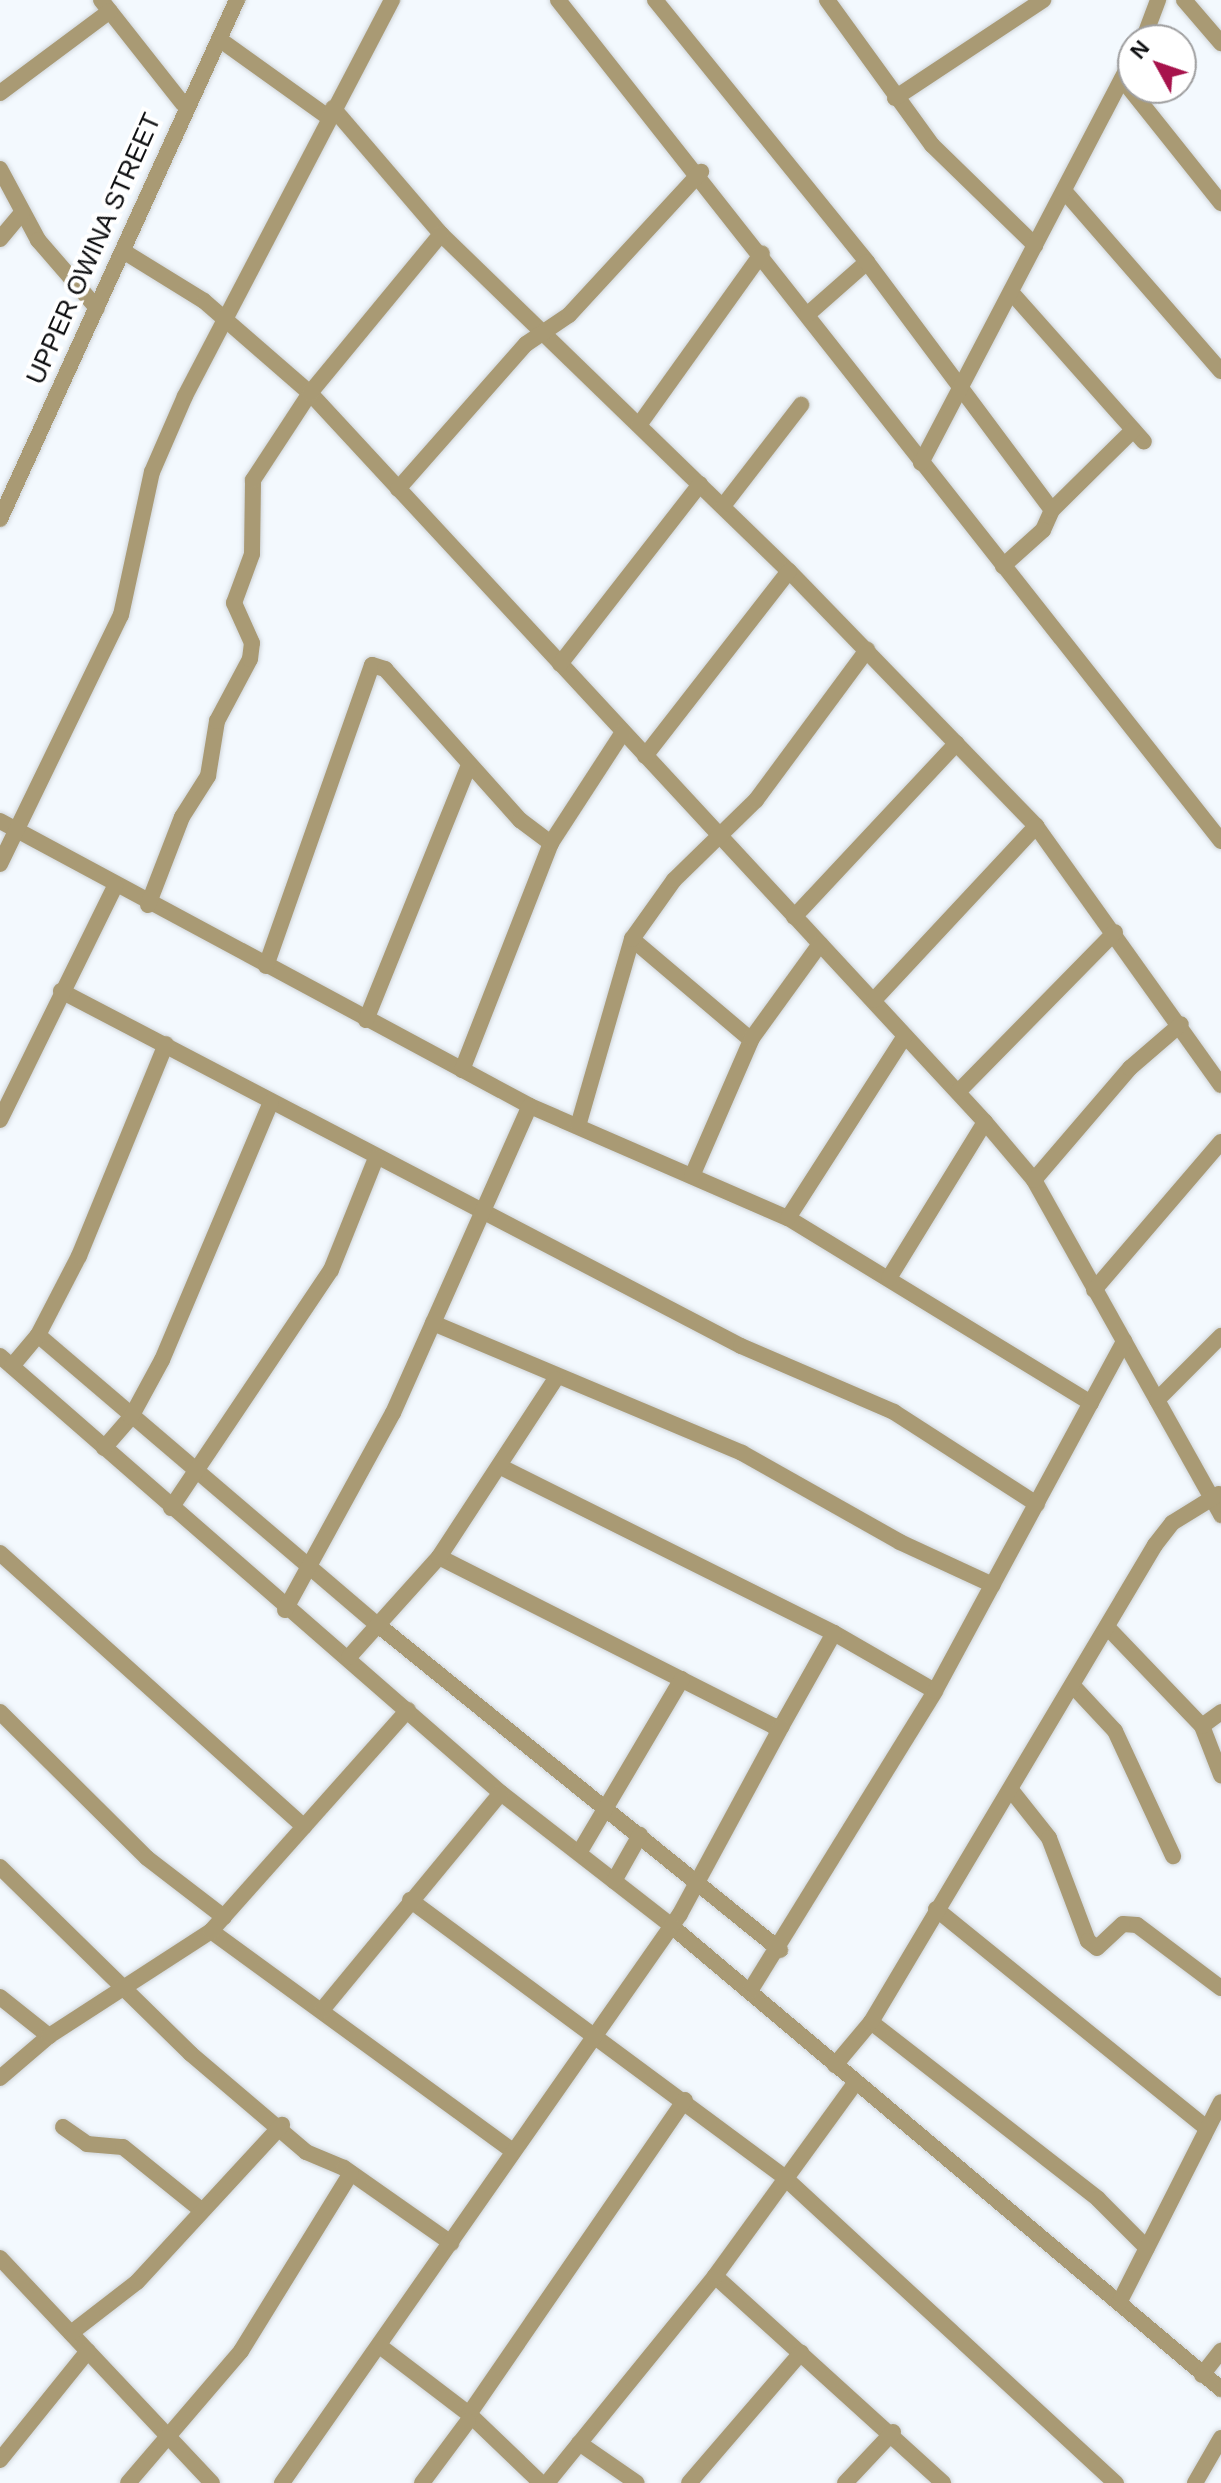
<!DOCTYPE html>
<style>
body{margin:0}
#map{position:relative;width:1221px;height:2483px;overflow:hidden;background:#f3f9fe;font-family:Helvetica,sans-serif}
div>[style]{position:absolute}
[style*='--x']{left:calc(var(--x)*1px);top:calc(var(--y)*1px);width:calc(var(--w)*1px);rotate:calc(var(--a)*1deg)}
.roads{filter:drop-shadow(0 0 2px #cfd4d8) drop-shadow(0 0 2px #cfd4d8)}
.minor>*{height:16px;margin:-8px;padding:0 8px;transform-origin:8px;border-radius:8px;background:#a99a74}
span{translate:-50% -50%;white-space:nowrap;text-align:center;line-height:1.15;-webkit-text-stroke:8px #fff;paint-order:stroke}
.street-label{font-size:26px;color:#0f1012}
.north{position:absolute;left:1117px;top:24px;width:80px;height:80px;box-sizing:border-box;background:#fff;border:2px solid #9f9fa0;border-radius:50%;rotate:310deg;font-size:22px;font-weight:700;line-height:32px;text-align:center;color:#0f1012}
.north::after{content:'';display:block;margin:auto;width:28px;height:36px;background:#a7134c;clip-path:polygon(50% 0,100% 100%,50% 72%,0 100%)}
</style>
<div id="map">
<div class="roads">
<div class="minor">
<i style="--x:101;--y:0;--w:132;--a:51.7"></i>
<i style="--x:558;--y:0;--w:1071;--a:51.75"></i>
<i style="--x:655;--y:0;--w:337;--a:51"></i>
<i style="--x:867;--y:262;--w:79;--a:138.6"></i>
<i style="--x:827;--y:0;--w:179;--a:54.1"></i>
<i style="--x:932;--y:145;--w:144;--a:44.2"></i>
<i style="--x:1184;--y:0;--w:57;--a:49.3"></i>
<i style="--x:219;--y:39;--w:134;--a:35.6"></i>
<i style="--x:1143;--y:40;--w:43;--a:-69.4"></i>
<i style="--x:1122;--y:79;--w:159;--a:51.4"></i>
<i style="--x:0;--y:93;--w:137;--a:-36.7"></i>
<i style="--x:895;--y:98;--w:178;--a:-33.5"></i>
<i style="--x:333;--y:108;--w:166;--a:49.4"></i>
<i style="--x:441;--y:234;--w:484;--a:44.1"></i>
<i style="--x:789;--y:571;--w:355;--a:45.9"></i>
<i style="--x:1036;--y:826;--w:318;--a:54.5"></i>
<i style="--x:0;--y:169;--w:81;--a:61.8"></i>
<i style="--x:38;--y:240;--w:90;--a:49.1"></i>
<i style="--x:1066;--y:193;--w:236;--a:49"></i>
<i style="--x:0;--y:239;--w:34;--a:-50"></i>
<i style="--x:123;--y:251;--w:95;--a:31.7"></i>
<i style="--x:204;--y:301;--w:140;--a:41"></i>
<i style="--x:310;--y:393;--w:994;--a:47.2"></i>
<i style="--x:985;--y:1122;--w:76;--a:49.8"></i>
<i style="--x:1034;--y:1180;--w:384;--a:60.8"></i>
<i style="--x:867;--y:262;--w:309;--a:53.3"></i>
<i style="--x:1052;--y:510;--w:22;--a:114"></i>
<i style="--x:1043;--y:530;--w:54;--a:138"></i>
<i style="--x:1011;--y:292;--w:200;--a:48.4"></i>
<i style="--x:639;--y:425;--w:211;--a:-54.4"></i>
<i style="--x:921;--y:463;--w:457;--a:-62.4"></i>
<i style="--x:398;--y:489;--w:193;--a:-48.6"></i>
<i style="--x:526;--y:344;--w:52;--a:-34"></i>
<i style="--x:569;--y:315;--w:195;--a:-47.3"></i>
<i style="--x:723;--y:506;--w:128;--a:-52.3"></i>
<i style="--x:1052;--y:510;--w:114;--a:-44.6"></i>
<i style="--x:0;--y:519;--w:571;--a:-65.46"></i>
<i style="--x:560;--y:664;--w:228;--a:-52.1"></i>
<i style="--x:645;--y:756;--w:234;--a:-52.1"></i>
<i style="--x:0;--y:821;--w:602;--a:28.27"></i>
<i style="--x:530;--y:1106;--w:281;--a:23.5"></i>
<i style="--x:788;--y:1218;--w:355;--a:31.4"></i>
<i style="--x:0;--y:864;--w:277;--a:-64.1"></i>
<i style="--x:121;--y:615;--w:146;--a:-77.8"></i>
<i style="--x:152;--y:472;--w:83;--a:-66.5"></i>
<i style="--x:185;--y:396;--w:447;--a:-62.4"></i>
<i style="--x:148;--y:905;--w:94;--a:-68.9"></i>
<i style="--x:182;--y:817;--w:49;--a:-57.6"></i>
<i style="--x:208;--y:776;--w:56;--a:-80.7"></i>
<i style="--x:217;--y:721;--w:70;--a:-62"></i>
<i style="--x:250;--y:659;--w:16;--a:-83"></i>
<i style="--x:252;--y:643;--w:44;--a:-114.2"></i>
<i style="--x:234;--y:603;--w:52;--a:-69.8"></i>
<i style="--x:252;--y:554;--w:74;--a:-89.2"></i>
<i style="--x:253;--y:480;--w:104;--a:-56.8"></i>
<i style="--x:310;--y:393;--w:206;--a:-50.5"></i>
<i style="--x:794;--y:917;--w:238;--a:-46.9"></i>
<i style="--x:632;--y:939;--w:156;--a:40.3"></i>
<i style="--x:266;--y:966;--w:319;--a:-70.6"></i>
<i style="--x:372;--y:665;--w:14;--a:17"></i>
<i style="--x:385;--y:669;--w:203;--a:48.2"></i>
<i style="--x:520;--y:820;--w:39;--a:37"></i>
<i style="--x:61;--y:991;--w:767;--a:27.57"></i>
<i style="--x:741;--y:1346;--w:167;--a:23.3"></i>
<i style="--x:894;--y:1412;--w:170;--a:32.8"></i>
<i style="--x:874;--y:1000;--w:238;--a:-47"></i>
<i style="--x:366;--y:1020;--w:275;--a:-68"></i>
<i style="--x:462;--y:1070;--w:244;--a:-68.6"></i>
<i style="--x:551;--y:843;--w:132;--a:-57"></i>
<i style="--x:958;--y:1092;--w:224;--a:-45.5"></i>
<i style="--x:0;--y:1120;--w:261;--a:-63.8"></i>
<i style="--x:578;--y:1126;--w:195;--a:-73.9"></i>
<i style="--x:632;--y:939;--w:72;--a:-54.6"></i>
<i style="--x:674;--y:880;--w:115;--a:-44.3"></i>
<i style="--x:756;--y:800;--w:187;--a:-53.5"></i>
<i style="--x:692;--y:1176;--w:150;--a:-66.5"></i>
<i style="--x:752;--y:1038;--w:116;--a:-54.1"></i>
<i style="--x:1034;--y:1180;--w:148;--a:-49.4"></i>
<i style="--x:1130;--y:1068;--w:67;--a:-40.8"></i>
<i style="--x:788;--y:1218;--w:216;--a:-57.3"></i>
<i style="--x:889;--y:1278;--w:183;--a:-58.4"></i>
<i style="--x:1094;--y:1290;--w:195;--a:-49.4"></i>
<i style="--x:433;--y:1323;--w:335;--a:22.8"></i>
<i style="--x:742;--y:1453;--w:181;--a:29.4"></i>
<i style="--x:900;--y:1542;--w:102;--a:24.8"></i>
<i style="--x:38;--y:1335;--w:447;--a:40.5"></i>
<i style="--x:378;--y:1625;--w:517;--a:38.95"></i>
<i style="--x:0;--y:1356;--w:665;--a:41.1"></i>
<i style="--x:501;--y:1793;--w:213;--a:37.9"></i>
<i style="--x:669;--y:1924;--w:722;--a:40.11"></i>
<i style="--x:12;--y:1366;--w:40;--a:-50"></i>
<i style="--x:38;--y:1335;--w:89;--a:-62.6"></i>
<i style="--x:79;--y:1256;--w:229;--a:-67.7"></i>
<i style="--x:1157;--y:1400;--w:91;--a:-45"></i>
<i style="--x:104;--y:1448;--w:41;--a:-48.9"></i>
<i style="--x:131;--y:1417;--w:65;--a:-61.5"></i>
<i style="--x:162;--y:1360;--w:280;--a:-67.1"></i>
<i style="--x:501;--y:1467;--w:372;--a:26.5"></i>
<i style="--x:834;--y:1633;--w:116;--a:29.9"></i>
<i style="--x:171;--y:1508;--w:287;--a:-56.1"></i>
<i style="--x:331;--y:1270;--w:121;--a:-68.1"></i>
<i style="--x:0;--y:1553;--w:409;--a:42"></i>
<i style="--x:439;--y:1557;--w:374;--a:26.8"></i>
<i style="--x:773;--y:1726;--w:8;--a:7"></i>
<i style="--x:781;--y:1727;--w:108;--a:-60.6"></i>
<i style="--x:285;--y:1610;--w:225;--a:-61.3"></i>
<i style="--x:393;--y:1413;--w:336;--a:-66"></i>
<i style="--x:1109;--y:1629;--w:134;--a:46.2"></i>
<i style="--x:1202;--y:1726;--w:53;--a:68.8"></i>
<i style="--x:349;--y:1657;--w:135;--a:-48"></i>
<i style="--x:439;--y:1557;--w:212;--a:-56.8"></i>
<i style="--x:1074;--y:1687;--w:60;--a:47"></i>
<i style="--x:1115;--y:1731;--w:138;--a:65.1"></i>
<i style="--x:0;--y:1712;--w:207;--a:44.8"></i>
<i style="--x:147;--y:1858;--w:97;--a:37.5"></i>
<i style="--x:1202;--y:1726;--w:24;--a:-36"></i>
<i style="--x:1011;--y:1790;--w:61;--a:51.6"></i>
<i style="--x:1049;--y:1838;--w:110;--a:69.3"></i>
<i style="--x:1088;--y:1941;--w:11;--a:38"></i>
<i style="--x:1097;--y:1948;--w:35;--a:-43"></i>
<i style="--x:1123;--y:1924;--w:14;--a:4"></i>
<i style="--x:1137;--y:1925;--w:105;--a:36.9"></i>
<i style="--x:579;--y:1853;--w:202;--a:-59.4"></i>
<i style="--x:0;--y:1867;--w:267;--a:44.4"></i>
<i style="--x:191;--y:2054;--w:151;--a:40.4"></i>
<i style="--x:306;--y:2152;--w:41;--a:22.8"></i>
<i style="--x:344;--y:2168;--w:131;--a:35"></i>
<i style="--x:614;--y:1881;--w:53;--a:-60.5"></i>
<i style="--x:410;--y:1900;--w:465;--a:36.5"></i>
<i style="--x:784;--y:2177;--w:452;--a:42.7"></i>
<i style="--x:936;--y:1909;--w:348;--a:39"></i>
<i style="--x:211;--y:1931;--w:374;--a:36.1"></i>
<i style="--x:750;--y:1991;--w:352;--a:-58.3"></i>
<i style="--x:935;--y:1691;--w:398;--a:-61.6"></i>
<i style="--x:0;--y:1997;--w:63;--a:38.5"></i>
<i style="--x:322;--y:2010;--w:281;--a:-50.5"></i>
<i style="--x:871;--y:2022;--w:288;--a:37.9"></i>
<i style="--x:1098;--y:2199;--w:69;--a:45"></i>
<i style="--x:835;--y:2065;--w:56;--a:-50.1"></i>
<i style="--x:871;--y:2022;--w:555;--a:-59.23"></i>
<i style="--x:1155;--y:1545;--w:28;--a:-52"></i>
<i style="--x:1172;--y:1523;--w:55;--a:-31.7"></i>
<i style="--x:0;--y:2078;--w:65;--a:-40.6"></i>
<i style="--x:49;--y:2036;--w:193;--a:-32.9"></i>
<i style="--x:211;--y:1931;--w:296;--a:-48.3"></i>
<i style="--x:63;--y:2127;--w:29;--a:35"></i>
<i style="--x:87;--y:2144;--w:36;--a:5"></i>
<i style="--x:123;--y:2147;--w:100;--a:38.9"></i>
<i style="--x:0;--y:2258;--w:309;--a:46.7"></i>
<i style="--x:715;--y:2276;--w:308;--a:42.2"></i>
<i style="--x:1119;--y:2303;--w:225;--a:-63.1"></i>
<i style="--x:71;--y:2333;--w:83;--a:-37.7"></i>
<i style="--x:137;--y:2282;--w:214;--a:-47.3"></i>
<i style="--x:381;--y:2347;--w:111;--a:37.3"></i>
<i style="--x:469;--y:2414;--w:100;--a:43.8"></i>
<i style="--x:1202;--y:2375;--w:31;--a:-52"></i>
<i style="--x:469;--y:2414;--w:381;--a:-55.5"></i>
<i style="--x:579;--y:2443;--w:70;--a:34.6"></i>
<i style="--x:0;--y:2460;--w:140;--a:-51.1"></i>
<i style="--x:128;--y:2483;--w:174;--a:-49.4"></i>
<i style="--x:241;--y:2351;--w:209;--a:-58.3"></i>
<i style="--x:282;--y:2483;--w:694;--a:-55.03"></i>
<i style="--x:680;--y:1914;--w:213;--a:-61.6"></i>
<i style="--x:422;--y:2483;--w:77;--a:-53.4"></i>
<i style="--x:547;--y:2483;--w:267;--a:-50.9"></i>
<i style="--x:715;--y:2276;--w:238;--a:-54"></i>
<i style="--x:689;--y:2483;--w:172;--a:-49.3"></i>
<i style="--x:845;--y:2483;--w:70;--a:-46.7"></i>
<i style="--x:1195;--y:2483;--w:52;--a:-60"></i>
</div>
</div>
<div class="street-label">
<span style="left:94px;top:249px;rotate:-66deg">UPPER OWINA STREET</span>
</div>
<div class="north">N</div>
</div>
